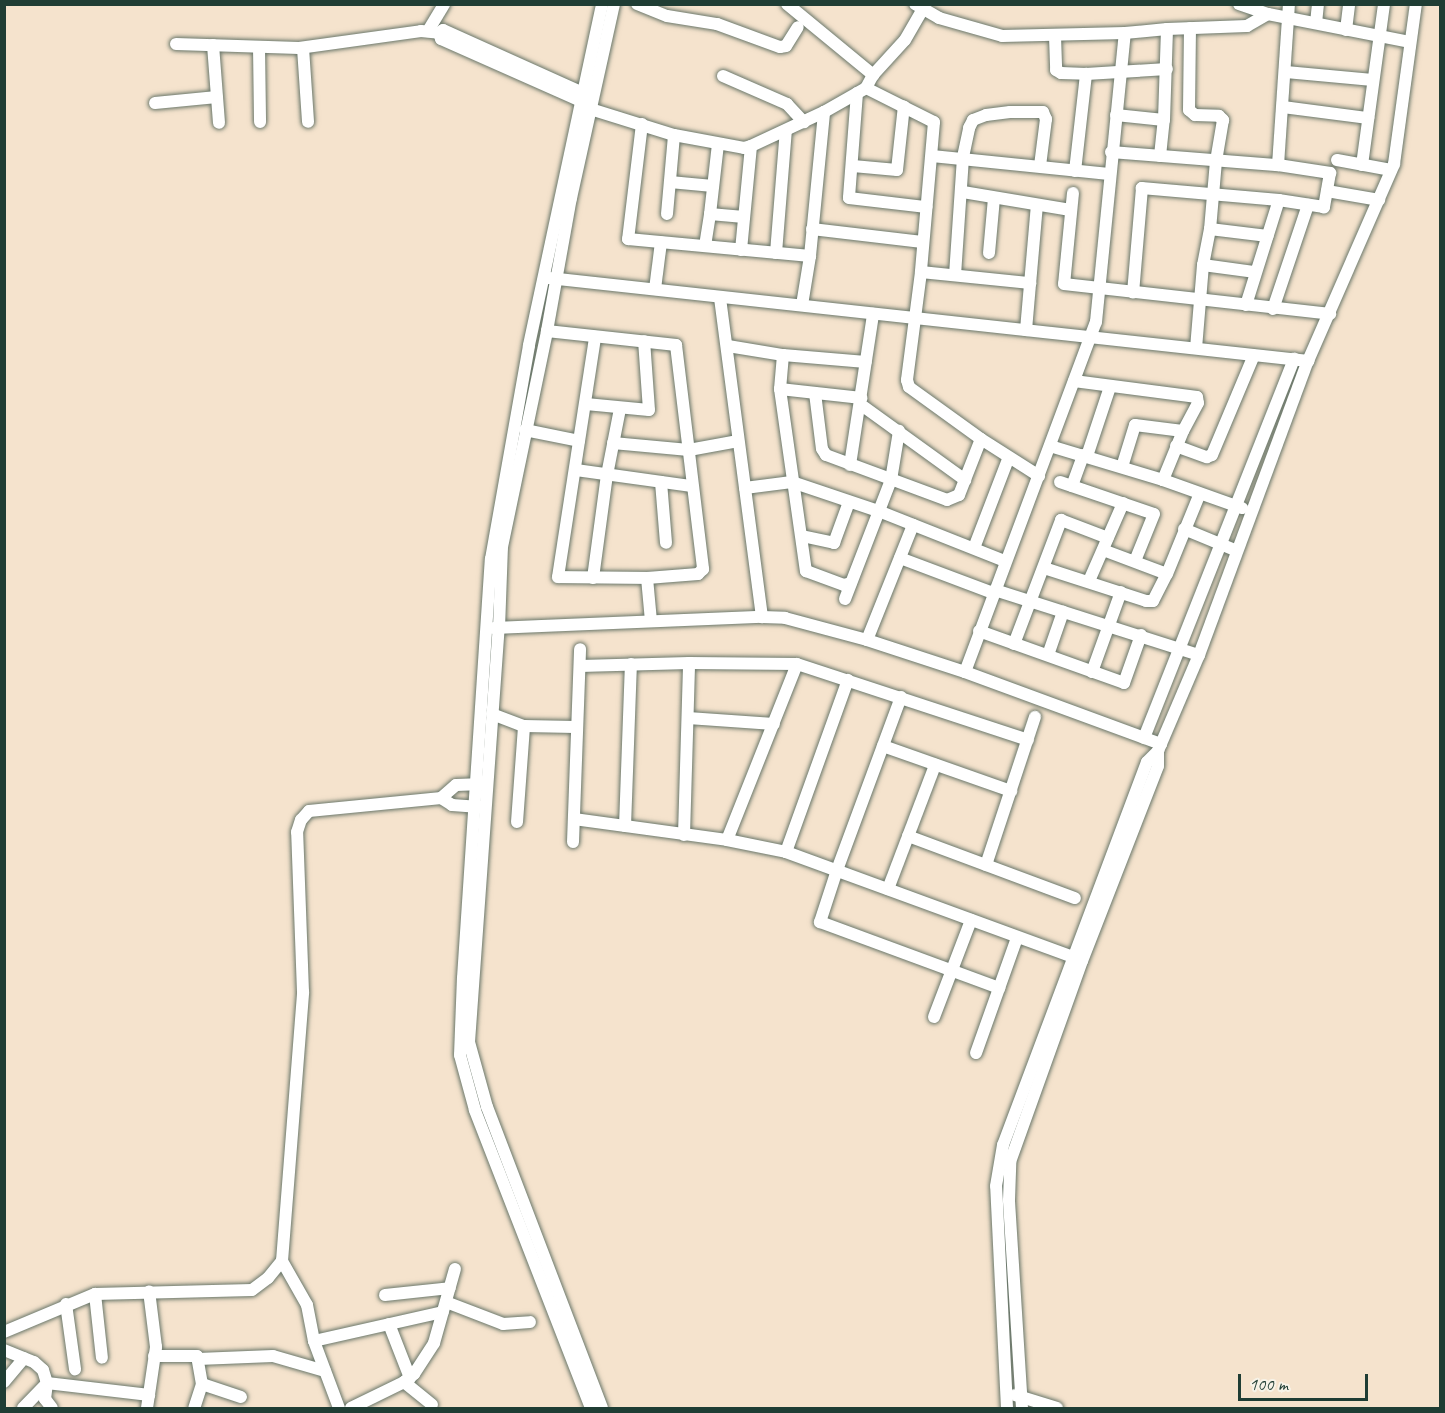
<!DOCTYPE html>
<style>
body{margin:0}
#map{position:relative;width:1445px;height:1413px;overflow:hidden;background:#f5e3cd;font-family:Caveat,sans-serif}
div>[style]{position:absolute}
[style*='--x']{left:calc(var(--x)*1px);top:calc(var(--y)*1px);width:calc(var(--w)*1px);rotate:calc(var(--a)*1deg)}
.roads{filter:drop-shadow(0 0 2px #6a776a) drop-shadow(0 0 2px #6a776a)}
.minor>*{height:12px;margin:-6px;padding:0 6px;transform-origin:6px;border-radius:6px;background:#fff}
span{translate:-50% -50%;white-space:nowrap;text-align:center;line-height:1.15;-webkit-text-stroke:5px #f7f3e8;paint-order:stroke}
.frame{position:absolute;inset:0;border:6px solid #1f3d34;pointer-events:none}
.scale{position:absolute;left:1238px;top:1374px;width:130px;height:27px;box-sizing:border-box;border:3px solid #1f3d34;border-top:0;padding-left:8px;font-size:18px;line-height:21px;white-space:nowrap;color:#1f3d34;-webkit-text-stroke:4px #f7f3e8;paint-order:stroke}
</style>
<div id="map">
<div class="roads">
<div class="minor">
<i style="--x:637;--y:4;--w:32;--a:22"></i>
<i style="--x:667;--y:16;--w:51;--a:9.1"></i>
<i style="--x:717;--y:24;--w:67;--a:20.1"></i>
<i style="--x:780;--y:47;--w:6;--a:-9"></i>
<i style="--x:786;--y:46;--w:22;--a:-58"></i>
<i style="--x:787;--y:4;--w:112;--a:39.5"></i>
<i style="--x:915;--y:4;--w:28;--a:30"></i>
<i style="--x:939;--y:18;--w:66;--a:15.9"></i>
<i style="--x:1002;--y:36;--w:123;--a:-1.4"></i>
<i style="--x:1125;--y:33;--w:42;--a:-5.4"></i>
<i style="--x:1167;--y:29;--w:80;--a:-2.1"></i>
<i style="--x:1247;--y:26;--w:24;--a:-30"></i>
<i style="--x:1239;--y:4;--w:31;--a:19"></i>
<i style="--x:1268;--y:14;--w:144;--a:11.2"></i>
<i style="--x:1316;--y:23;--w:19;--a:-84"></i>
<i style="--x:1190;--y:28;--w:82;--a:90.7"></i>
<i style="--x:1189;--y:110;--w:8;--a:40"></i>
<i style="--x:1195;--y:115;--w:24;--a:2"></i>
<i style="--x:1219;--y:116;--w:6;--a:45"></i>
<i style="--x:1223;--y:120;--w:42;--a:99.7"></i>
<i style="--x:1216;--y:161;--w:68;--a:95"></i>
<i style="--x:1210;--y:229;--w:37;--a:101"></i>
<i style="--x:1203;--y:265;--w:83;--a:94.8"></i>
<i style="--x:1346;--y:30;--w:26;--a:-83"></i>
<i style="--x:428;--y:31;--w:31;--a:-59"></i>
<i style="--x:1055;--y:36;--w:34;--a:88"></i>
<i style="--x:1056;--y:70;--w:6;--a:31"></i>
<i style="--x:1061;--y:73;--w:25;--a:2"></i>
<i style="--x:1086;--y:74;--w:81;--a:-3.5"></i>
<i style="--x:176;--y:44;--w:123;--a:1.9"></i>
<i style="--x:299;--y:48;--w:123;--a:-7.9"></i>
<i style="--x:421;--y:31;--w:18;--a:6"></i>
<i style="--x:213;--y:45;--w:78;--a:85.6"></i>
<i style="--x:259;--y:47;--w:75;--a:89.2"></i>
<i style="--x:303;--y:48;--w:74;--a:86.1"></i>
<i style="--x:1286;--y:72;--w:87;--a:5.3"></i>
<i style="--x:723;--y:76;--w:70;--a:23.6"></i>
<i style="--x:787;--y:104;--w:25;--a:47"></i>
<i style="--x:866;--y:88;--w:76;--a:26.6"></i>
<i style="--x:934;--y:122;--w:151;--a:95"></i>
<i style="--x:921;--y:272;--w:109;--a:97.4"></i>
<i style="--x:907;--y:380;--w:7;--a:74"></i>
<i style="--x:909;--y:387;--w:89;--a:35.8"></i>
<i style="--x:981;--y:439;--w:69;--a:32.5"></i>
<i style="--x:857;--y:93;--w:105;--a:94.4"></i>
<i style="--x:849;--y:198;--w:78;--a:6.7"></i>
<i style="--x:581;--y:101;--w:153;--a:-156.1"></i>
<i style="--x:441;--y:39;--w:6;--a:-108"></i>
<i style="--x:439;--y:33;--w:5;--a:-37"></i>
<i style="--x:443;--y:30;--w:154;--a:24.2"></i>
<i style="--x:155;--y:103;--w:62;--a:-5.5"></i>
<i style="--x:584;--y:107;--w:94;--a:17.3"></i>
<i style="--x:674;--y:135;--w:71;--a:10.5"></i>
<i style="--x:744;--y:148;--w:7;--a:-16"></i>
<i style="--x:751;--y:146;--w:81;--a:-25"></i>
<i style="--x:824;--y:112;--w:48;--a:-29.7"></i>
<i style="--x:866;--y:88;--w:15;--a:-62"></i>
<i style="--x:873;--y:75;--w:47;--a:-47.6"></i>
<i style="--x:905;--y:40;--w:34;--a:-60"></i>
<i style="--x:1283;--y:107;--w:86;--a:7.4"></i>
<i style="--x:1116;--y:115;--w:48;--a:5.9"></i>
<i style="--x:1164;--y:120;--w:91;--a:-88.1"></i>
<i style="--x:642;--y:124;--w:116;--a:96.9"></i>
<i style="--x:628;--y:239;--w:183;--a:5.3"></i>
<i style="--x:718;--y:144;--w:70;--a:96.5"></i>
<i style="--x:710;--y:214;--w:34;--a:5"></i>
<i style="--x:1111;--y:152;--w:168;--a:4.5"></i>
<i style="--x:1278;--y:165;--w:53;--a:8.7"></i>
<i style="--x:1330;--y:173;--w:35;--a:100"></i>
<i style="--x:1324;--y:207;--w:46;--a:-171.2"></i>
<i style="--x:1279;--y:200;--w:138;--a:-175"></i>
<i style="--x:1142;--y:188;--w:105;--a:94.9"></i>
<i style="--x:932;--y:156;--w:178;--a:5.8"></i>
<i style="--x:1160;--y:156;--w:36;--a:-84"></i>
<i style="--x:1337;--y:160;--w:55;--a:10.5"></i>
<i style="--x:1278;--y:165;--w:161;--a:-86.1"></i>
<i style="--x:1362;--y:165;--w:162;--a:-82.2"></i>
<i style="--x:853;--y:166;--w:44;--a:5.2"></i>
<i style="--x:897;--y:170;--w:64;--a:-83.8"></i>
<i style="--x:1075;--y:171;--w:98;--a:-83.5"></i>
<i style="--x:670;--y:182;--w:43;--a:5.3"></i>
<i style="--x:1327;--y:191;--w:53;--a:9.8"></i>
<i style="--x:963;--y:192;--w:109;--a:9.5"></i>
<i style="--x:1073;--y:193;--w:91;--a:95.6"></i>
<i style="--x:1064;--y:284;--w:268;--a:6.4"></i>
<i style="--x:667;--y:214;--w:79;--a:-84.9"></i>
<i style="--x:812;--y:229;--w:111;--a:6.7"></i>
<i style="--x:1210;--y:229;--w:58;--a:6.9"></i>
<i style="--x:705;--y:246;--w:32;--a:-81"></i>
<i style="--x:741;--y:250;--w:104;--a:-84.5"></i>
<i style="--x:776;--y:253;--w:123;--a:-85.4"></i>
<i style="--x:989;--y:253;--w:55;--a:-84.8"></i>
<i style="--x:1203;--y:265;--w:51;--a:7.8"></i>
<i style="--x:921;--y:272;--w:110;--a:5.8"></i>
<i style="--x:955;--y:275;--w:118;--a:-86.1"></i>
<i style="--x:963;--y:157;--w:30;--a:-78"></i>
<i style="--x:969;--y:128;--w:9;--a:-63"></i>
<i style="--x:973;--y:120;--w:14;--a:-21"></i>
<i style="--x:986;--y:115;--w:24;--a:-7"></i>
<i style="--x:1010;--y:112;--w:33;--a:0"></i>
<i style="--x:1043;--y:112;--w:8;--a:67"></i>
<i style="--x:1046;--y:119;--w:47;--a:97.3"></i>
<i style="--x:549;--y:278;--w:764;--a:6.24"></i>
<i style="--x:655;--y:289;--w:47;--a:-82.7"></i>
<i style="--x:720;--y:298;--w:322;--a:82.5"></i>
<i style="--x:802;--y:305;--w:50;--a:-80.7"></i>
<i style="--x:810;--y:256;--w:145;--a:-84.4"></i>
<i style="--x:1246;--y:305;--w:110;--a:-72.6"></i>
<i style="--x:1273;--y:309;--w:110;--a:-71.4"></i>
<i style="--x:1026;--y:330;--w:125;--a:-85"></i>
<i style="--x:547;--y:331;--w:130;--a:6.2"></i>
<i style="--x:676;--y:345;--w:226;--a:83.1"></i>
<i style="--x:703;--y:569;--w:7;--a:135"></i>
<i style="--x:698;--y:574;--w:51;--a:175.5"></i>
<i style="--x:647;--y:578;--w:89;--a:-179.4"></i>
<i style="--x:558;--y:577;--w:243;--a:-81.2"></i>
<i style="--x:728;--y:346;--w:56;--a:9.3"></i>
<i style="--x:783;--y:355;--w:83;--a:4.8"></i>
<i style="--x:783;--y:355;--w:34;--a:95"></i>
<i style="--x:780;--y:389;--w:184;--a:81.9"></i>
<i style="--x:806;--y:571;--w:40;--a:20.2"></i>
<i style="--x:844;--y:585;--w:7;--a:-16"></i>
<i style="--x:1074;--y:381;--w:124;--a:7.4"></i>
<i style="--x:1197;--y:397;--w:6;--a:81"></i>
<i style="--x:1198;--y:403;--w:32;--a:118"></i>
<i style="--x:1183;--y:431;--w:53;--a:112.2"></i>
<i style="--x:780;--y:389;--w:82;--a:6.3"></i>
<i style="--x:815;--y:393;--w:56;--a:82.9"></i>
<i style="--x:822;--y:449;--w:7;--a:56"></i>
<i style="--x:826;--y:455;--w:129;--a:20.4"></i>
<i style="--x:947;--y:500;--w:13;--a:-23"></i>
<i style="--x:959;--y:495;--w:60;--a:-68.6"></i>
<i style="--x:586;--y:404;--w:63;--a:5.4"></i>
<i style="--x:649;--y:410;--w:69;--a:-94.1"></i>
<i style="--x:860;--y:404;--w:130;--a:35.9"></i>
<i style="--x:525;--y:430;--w:55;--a:11.5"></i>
<i style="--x:613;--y:443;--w:76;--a:5.3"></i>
<i style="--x:689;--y:450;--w:50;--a:-10.4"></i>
<i style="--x:1050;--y:446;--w:118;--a:16.7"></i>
<i style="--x:1163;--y:480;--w:84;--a:19.5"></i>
<i style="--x:1176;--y:446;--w:33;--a:20"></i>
<i style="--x:1207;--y:457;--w:5;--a:-22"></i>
<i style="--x:1212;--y:455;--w:108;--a:-67.2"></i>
<i style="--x:1087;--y:456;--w:73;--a:-71.6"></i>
<i style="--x:850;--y:465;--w:153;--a:-81.3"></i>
<i style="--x:1122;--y:467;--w:44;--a:-72.8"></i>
<i style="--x:1135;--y:425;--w:48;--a:7.1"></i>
<i style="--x:576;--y:470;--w:117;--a:7.9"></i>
<i style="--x:661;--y:482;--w:61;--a:85.3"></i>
<i style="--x:1060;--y:482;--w:99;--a:18.8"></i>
<i style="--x:1154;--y:514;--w:51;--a:112"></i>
<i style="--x:1072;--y:486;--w:33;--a:-70"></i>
<i style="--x:745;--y:488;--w:47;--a:-7.3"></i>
<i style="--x:792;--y:482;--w:94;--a:18.6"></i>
<i style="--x:881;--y:512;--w:133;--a:21.6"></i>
<i style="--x:1184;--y:529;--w:57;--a:22.5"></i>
<i style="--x:802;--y:536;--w:33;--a:12"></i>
<i style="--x:834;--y:543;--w:44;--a:-69.9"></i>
<i style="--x:974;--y:548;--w:97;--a:-69"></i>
<i style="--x:1103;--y:550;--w:68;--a:20.6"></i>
<i style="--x:900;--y:558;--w:99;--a:20.6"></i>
<i style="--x:1044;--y:568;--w:107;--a:17.9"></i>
<i style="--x:1146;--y:601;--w:7;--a:0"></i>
<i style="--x:1153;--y:601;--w:30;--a:-63"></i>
<i style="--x:1167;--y:574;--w:87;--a:-67.8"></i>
<i style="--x:593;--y:578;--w:104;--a:-82.3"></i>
<i style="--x:607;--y:475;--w:67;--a:-78.9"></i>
<i style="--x:647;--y:578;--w:43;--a:84.7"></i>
<i style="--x:1089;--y:581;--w:85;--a:-66.4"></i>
<i style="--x:995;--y:590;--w:214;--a:17.7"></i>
<i style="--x:845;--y:599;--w:128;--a:-68.9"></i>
<i style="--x:891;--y:480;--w:50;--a:-80.7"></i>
<i style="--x:494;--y:628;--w:268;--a:-2.4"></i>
<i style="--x:762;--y:617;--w:23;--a:2"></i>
<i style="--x:785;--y:618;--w:85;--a:15"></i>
<i style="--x:867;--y:640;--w:103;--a:18.1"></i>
<i style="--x:965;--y:672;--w:209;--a:20.2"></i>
<i style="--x:979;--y:631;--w:154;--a:19.7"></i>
<i style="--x:1124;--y:683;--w:51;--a:-70.5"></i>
<i style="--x:867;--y:640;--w:124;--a:-68.2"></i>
<i style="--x:1014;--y:644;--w:133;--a:-69.2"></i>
<i style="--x:1061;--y:520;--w:50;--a:21"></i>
<i style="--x:1048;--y:655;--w:46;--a:-70.8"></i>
<i style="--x:580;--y:666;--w:109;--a:-1.6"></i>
<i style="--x:689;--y:663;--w:108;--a:0.5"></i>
<i style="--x:797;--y:664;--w:243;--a:18.2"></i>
<i style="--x:965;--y:672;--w:374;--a:-69.5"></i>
<i style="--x:1096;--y:322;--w:290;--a:-84.3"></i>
<i style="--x:1092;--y:672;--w:85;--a:-70.1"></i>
<i style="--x:901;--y:697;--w:184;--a:110.3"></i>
<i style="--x:837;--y:870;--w:55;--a:108.1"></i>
<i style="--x:820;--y:922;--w:191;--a:20.2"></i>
<i style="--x:492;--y:714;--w:34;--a:21"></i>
<i style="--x:524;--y:726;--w:51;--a:1.1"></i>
<i style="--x:688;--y:718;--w:86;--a:4"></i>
<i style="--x:1144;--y:738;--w:408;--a:-68.4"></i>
<i style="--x:883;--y:746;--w:136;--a:19.4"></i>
<i style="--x:441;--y:798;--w:13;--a:32"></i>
<i style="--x:452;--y:805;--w:31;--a:4"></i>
<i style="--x:574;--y:819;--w:154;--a:7.8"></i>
<i style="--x:727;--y:840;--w:60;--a:11.5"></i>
<i style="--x:786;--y:852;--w:306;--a:20.1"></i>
<i style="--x:517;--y:822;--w:96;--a:-85.8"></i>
<i style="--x:625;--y:826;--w:162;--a:-87.9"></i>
<i style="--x:684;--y:835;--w:172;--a:-88.3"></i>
<i style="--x:908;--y:836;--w:178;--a:20.4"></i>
<i style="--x:727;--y:840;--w:189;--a:-68.3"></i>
<i style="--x:573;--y:842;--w:193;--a:-87.9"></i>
<i style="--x:786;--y:852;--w:183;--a:-70.2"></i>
<i style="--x:986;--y:865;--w:156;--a:-71.7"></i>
<i style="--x:888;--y:889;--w:133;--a:-69.2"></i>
<i style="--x:934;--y:1017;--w:104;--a:-69.1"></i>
<i style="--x:976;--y:1053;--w:122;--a:-70.4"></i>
<i style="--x:95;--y:1294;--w:64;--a:83.8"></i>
<i style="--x:385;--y:1295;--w:65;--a:-6.1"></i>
<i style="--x:446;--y:1302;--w:61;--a:21.1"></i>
<i style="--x:503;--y:1324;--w:27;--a:-4"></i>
<i style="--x:66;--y:1304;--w:66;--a:82.1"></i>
<i style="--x:389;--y:1324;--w:58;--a:68.7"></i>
<i style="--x:4;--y:1332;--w:99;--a:-22.7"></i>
<i style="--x:95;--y:1294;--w:157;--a:-1.5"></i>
<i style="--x:252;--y:1290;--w:20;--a:-37"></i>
<i style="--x:268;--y:1278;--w:22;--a:-51"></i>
<i style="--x:314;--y:1341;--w:132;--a:-12.7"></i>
<i style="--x:4;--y:1350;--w:32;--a:22"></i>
<i style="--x:34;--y:1362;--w:12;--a:42"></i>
<i style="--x:43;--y:1370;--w:14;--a:73"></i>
<i style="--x:47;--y:1383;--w:16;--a:97"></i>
<i style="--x:45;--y:1399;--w:11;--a:52"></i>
<i style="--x:154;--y:1356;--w:43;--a:0"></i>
<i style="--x:197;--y:1356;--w:28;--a:80"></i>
<i style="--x:202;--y:1384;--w:25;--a:108"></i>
<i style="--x:198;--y:1359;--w:75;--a:-2.3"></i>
<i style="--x:273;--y:1356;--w:54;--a:16.1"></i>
<i style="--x:4;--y:1382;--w:31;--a:-50"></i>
<i style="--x:404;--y:1382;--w:36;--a:39"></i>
<i style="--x:202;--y:1384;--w:41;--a:18.4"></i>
<i style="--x:1015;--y:1395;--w:44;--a:17.2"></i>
<i style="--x:23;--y:1408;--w:35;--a:-46"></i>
<i style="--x:47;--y:1383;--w:103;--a:6.7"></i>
<i style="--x:147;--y:1408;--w:62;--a:-81.6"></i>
<i style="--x:156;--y:1347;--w:56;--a:-97.1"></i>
<i style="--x:339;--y:1408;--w:72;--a:-110.5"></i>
<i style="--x:314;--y:1341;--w:37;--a:-101"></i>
<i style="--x:307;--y:1305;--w:51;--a:-119.6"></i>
<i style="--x:282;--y:1261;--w:270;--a:-85.5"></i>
<i style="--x:303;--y:992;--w:160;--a:-92.1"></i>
<i style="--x:297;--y:832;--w:13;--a:-72"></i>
<i style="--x:301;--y:820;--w:12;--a:-48"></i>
<i style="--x:309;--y:811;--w:133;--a:-5.6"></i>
<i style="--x:441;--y:798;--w:20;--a:-41"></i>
<i style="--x:456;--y:785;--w:27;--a:-2"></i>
<i style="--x:351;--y:1408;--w:59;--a:-26.1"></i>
<i style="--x:404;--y:1382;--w:13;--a:-39"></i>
<i style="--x:414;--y:1374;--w:37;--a:-57"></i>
<i style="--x:434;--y:1343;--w:77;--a:-74.2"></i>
<i style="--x:591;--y:1408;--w:320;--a:-111.3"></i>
<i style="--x:475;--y:1110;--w:57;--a:-105.3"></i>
<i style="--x:460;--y:1055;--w:77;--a:-87.8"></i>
<i style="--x:463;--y:978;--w:420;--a:-86.2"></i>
<i style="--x:491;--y:559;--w:217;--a:-79.9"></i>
<i style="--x:529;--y:345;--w:349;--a:-77.9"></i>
<i style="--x:602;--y:1408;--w:322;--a:-110.9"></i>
<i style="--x:487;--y:1107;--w:67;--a:-105.5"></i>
<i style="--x:469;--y:1042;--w:415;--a:-85.9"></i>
<i style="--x:499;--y:628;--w:81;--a:-87.9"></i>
<i style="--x:502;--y:547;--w:221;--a:-78.2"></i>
<i style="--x:547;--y:331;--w:135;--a:-79.8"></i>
<i style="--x:571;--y:198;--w:199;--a:-77.5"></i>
<i style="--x:1007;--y:1408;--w:222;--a:-92.8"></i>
<i style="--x:996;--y:1186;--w:42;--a:-80.3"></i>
<i style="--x:1003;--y:1145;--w:409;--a:-69.4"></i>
<i style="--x:1147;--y:762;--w:16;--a:-45"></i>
<i style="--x:1158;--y:751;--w:104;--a:-66.9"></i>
<i style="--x:1199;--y:655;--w:314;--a:-69.7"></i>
<i style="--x:1308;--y:361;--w:215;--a:-66.4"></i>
<i style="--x:1394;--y:164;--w:162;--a:-82.2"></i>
<i style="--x:1022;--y:1408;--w:208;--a:-93.6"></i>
<i style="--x:1009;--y:1200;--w:38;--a:-88"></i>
<i style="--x:1010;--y:1162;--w:214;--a:-70.3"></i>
<i style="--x:1082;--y:961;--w:209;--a:-68.7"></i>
<i style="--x:1158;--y:766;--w:15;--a:-90"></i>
</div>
</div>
<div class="frame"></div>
<div class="scale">100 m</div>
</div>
